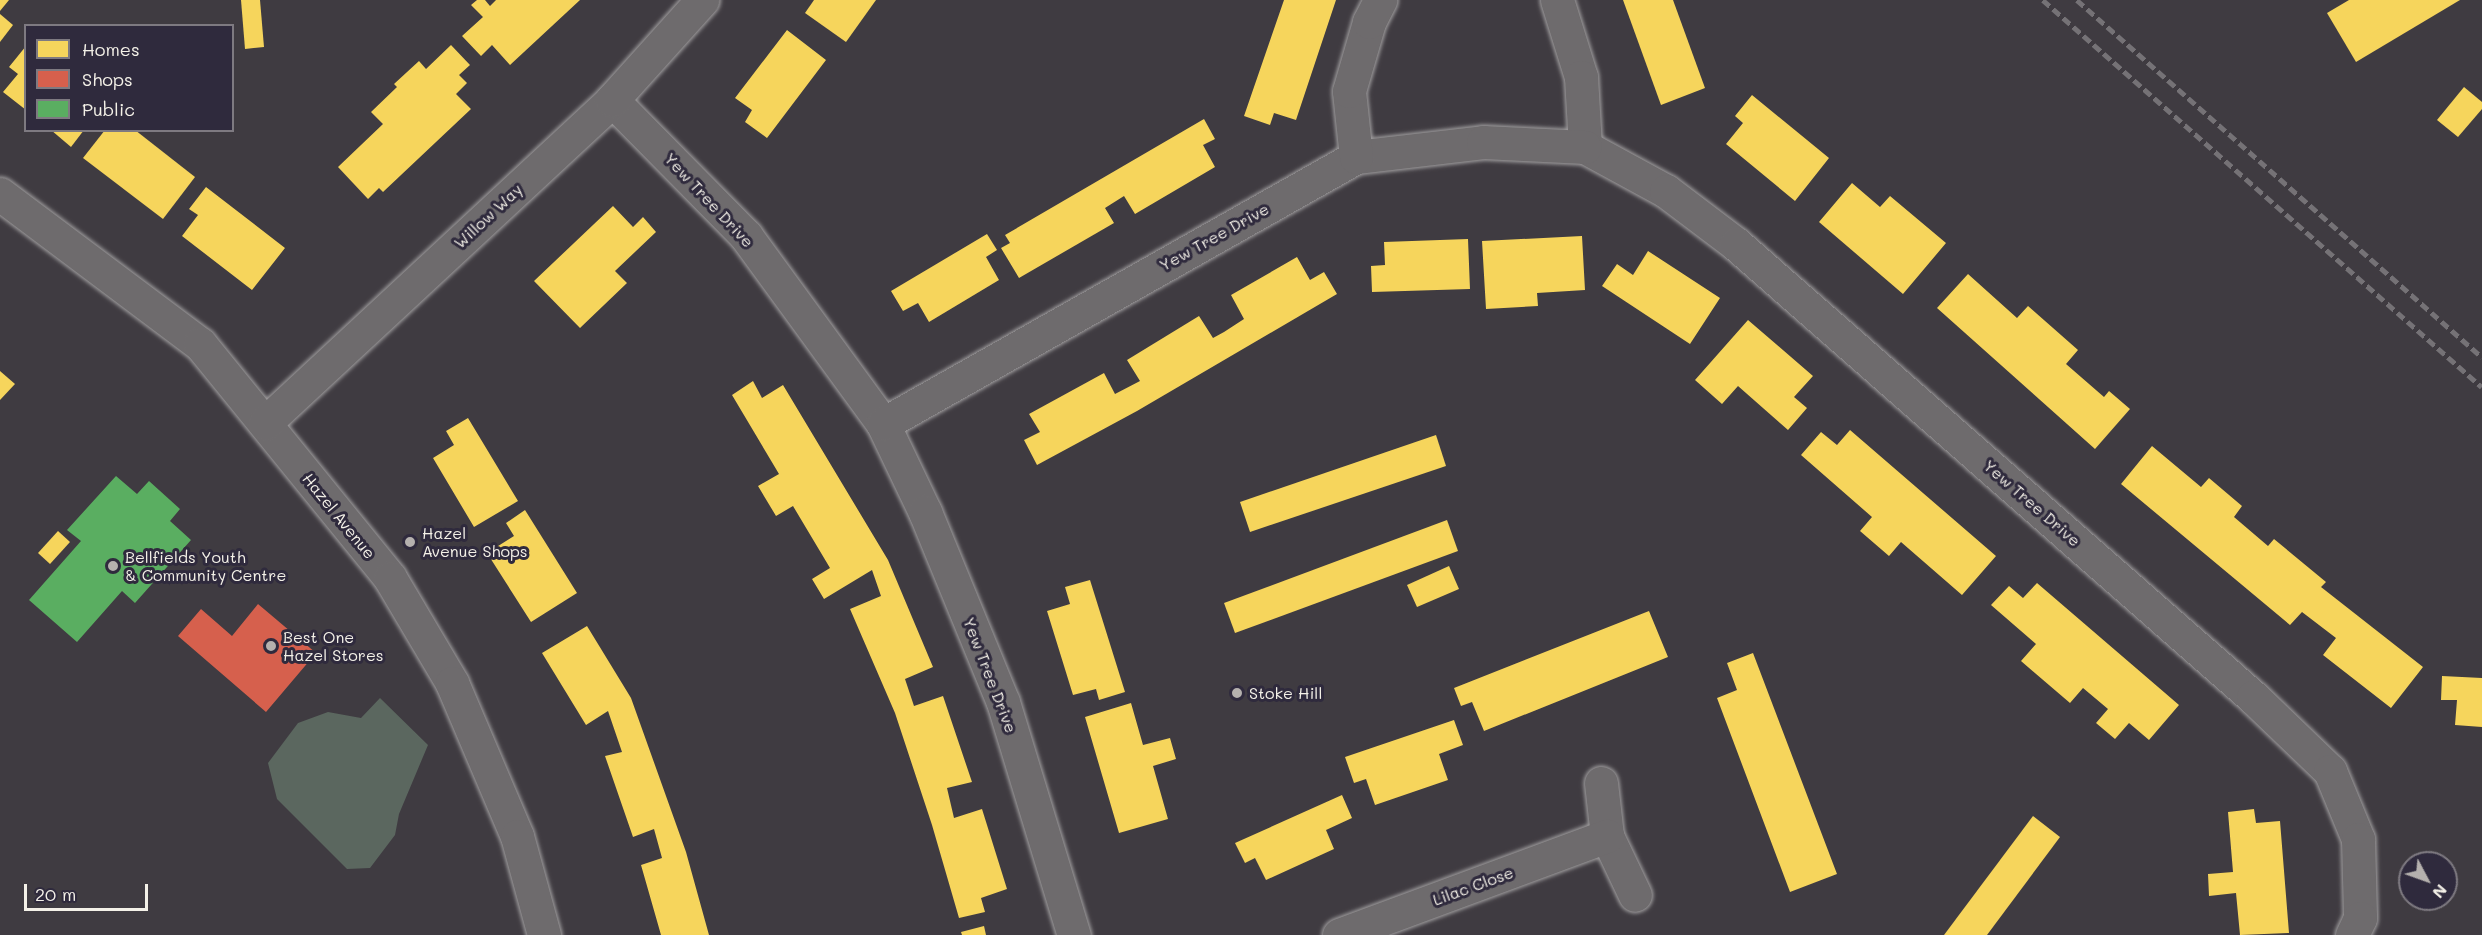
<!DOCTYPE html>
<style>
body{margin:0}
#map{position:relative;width:2482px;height:935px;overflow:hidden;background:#3f3b41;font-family:Mali,sans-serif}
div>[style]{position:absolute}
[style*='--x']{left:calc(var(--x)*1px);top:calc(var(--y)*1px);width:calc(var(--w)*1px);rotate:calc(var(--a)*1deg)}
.green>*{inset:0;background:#5b675f}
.homes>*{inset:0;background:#f6d55c}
.shops>*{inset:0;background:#d6604d}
.public>*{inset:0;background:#5aae61}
.roads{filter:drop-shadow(0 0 2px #a09e9f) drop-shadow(0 0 2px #a09e9f)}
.street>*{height:33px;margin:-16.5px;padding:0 16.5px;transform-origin:16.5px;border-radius:16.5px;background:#6e6b6d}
.rail>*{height:4.5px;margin-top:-2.25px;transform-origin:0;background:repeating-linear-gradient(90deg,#757276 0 9px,transparent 0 13.5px)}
.dots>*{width:16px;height:16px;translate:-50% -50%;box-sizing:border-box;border:3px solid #2f2a3d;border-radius:50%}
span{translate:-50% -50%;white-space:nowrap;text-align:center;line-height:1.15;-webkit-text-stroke:6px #2f2a3d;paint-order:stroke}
.street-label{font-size:16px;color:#f4f1e8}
.poi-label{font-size:16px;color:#f4f1e8}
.left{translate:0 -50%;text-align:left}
.legend{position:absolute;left:24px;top:24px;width:210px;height:108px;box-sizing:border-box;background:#2f2a3d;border:2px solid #7e7a81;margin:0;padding:8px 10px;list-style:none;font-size:18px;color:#f4f1e8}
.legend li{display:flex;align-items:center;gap:12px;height:30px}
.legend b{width:30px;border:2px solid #7e7a81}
.north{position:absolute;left:2398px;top:851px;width:60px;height:60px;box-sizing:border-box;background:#2f2a3d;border:2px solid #7e7a81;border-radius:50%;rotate:131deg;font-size:16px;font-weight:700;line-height:24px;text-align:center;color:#f4f1e8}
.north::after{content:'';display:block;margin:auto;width:21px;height:27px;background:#b5b1ae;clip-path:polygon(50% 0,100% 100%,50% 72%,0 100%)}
.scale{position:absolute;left:24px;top:884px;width:124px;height:27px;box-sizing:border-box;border:3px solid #f4f1e8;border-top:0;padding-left:8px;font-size:18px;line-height:21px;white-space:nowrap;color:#f4f1e8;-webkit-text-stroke:4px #2f2a3d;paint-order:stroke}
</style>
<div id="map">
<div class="green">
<i style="clip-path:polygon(380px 698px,428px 745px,399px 814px,395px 835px,370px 868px,347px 869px,277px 799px,268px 763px,298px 723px,328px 712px,361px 718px)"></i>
</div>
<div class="homes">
<i style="clip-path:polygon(0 0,9px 0,0 11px)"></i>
<i style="clip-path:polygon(241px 0,260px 0,264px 47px,245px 49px)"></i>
<i style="clip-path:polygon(477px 0,485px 0,490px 6px,496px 0,580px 0,510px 65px,492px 45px,481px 56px,462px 36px,483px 17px,471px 5px)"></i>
<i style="clip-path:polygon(814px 0,876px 0,846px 42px,805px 13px)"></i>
<i style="clip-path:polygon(1284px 0,1336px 0,1296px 120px,1274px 113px,1270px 125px,1244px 116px)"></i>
<i style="clip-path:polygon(1623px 0,1673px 0,1705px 88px,1661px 105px)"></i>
<i style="clip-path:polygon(2349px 0,2460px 0,2356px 62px,2327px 13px)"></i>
<i style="clip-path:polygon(0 14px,13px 25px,0 42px)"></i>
<i style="clip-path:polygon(787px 30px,826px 60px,767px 138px,745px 122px,752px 110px,735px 98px)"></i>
<i style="clip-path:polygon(451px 45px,470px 65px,459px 75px,467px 83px,456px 94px,471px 109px,383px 192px,379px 188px,368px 199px,338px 167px,383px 124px,371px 112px,397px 87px,394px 84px,419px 61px,426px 69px)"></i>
<i style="clip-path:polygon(26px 46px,26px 110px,3px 92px,18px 74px,9px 67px)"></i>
<i style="clip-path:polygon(2464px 87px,2482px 102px,2482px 109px,2458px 137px,2437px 120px)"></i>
<i style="clip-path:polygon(1752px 95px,1829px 158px,1795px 201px,1726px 144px,1743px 123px,1735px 116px)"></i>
<i style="clip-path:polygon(1204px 119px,1215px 139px,1203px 145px,1215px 167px,1135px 214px,1124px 196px,1105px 208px,1114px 223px,1019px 278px,1001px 248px,1010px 243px,1005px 235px)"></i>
<i style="clip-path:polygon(51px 130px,84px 130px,71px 147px)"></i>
<i style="clip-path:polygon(105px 130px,135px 130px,195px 177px,163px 219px,83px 158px)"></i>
<i style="clip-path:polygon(1852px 183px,1880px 207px,1890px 196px,1946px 243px,1903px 294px,1819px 222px)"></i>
<i style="clip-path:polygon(206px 187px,285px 248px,252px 290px,182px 236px,198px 215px,189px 209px)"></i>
<i style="clip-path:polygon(613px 206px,633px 227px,643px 217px,656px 232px,615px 271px,627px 283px,580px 328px,534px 281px)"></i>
<i style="clip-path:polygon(987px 234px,997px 250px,986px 257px,999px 280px,929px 322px,918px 303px,903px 311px,891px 291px)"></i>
<i style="clip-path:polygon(1582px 236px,1585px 290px,1537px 293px,1538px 306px,1486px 309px,1482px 241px)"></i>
<i style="clip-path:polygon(1468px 239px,1470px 289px,1372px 292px,1371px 266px,1385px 265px,1384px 242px)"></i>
<i style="clip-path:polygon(1648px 251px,1720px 298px,1690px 344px,1602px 286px,1617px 264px,1633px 275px)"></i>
<i style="clip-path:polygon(1297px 257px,1310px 280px,1324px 272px,1337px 294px,1137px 411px,1037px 465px,1024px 440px,1040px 432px,1029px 414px,1104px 373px,1115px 394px,1140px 381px,1127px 360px,1199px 316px,1213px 338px,1224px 332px,1244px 319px,1231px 295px)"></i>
<i style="clip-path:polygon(1968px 274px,2017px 318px,2028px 306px,2078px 350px,2066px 364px,2104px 397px,2109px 391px,2130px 409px,2095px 449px,1937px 308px)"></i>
<i style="clip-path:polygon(1748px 320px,1813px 376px,1794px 397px,1807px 408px,1788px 430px,1738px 386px,1722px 404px,1695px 380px)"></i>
<i style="clip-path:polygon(0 371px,15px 384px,0 400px)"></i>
<i style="clip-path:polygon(753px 381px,762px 398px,783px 385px,888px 560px,933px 667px,905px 679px,914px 706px,943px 696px,972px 782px,947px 788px,954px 818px,982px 809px,1007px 889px,981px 898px,985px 912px,959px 918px,932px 825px,895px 713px,850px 609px,881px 596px,872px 570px,824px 599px,812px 579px,830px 568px,793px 506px,776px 516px,758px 486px,779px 474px,732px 395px)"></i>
<i style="clip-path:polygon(468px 418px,518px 501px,474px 527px,433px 458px,454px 445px,446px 431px)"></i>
<i style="clip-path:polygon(1850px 430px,1996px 556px,1962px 595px,1901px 542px,1889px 556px,1860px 531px,1872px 517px,1801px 455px,1821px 432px,1837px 445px)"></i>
<i style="clip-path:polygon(1436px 435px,1446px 466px,1250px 532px,1240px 502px)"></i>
<i style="clip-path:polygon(2152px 446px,2201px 487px,2209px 478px,2242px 506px,2234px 517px,2268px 546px,2274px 539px,2326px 582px,2321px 587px,2423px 667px,2391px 708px,2323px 655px,2336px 638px,2302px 612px,2290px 625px,2121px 484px)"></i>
<i style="clip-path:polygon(525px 510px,577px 593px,531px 622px,487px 553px,514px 536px,506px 523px)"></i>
<i style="clip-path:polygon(1447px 520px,1458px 551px,1235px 633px,1224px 603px)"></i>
<i style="clip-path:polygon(58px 531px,70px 542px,50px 564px,38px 553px)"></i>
<i style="clip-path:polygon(1449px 566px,1459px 589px,1417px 607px,1407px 585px)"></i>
<i style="clip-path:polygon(1090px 580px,1125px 692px,1099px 700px,1096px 689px,1073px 695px,1047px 611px,1070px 604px,1065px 587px)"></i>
<i style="clip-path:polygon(2037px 583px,2179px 705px,2149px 740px,2129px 723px,2115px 739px,2096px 723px,2108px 709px,2083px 688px,2070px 703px,2021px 661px,2036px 644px,1991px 605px,2009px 586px,2023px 598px)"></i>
<i style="clip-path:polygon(1649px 611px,1668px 657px,1484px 731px,1472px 702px,1461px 706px,1454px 688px)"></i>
<i style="clip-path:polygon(587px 626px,631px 698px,686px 852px,709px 935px,661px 935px,641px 865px,662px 858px,654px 829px,633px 837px,605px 756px,622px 752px,608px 711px,586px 725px,542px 653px)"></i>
<i style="clip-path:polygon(1753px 653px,1837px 874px,1790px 892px,1717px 698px,1737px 690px,1727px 663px)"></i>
<i style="clip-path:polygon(2442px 676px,2482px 678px,2482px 727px,2455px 725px,2457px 700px,2441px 700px)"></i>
<i style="clip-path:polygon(1131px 703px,1143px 745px,1170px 738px,1176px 759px,1153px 766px,1168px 819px,1119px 833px,1085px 717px)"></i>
<i style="clip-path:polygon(1454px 720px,1463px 745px,1439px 754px,1448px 780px,1375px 805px,1366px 779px,1354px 783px,1345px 757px)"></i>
<i style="clip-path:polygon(1342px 795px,1352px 818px,1326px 830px,1334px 849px,1266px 880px,1255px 858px,1245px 863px,1235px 843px)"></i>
<i style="clip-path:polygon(2254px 809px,2256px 823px,2280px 821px,2289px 933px,2240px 935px,2236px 893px,2209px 896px,2208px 874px,2233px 872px,2228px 812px)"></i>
<i style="clip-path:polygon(2033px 816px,2060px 837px,1987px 935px,1944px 935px)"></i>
<i style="clip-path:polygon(984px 926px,986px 935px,962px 935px,961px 932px)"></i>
</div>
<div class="shops">
<i style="clip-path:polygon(258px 604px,316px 653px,266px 712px,178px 636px,201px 609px,232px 636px)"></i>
</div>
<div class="public">
<i style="clip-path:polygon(116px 476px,137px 494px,149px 481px,180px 509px,170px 521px,191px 540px,135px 603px,122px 591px,77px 642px,29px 600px,81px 541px,67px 530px)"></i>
</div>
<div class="roads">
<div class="street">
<i style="--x:1557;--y:0;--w:81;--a:72.7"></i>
<i style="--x:1581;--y:77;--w:70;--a:86.7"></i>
<i style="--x:1585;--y:147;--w:92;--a:28.5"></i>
<i style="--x:1666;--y:191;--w:88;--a:37.1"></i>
<i style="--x:1736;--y:244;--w:687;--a:41.23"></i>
<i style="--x:2253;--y:697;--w:107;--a:43.9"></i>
<i style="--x:2330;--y:771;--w:74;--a:67.6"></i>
<i style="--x:2358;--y:839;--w:79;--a:88.5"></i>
<i style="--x:2360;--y:918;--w:19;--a:115"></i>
<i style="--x:612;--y:100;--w:191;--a:45.4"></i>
<i style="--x:746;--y:236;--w:233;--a:53.9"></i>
<i style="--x:883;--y:424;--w:98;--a:64.5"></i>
<i style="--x:925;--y:512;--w:205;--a:67.7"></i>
<i style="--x:1003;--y:702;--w:244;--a:73.1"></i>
<i style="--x:1356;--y:157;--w:128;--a:-6.7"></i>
<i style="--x:1483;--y:142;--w:102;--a:2.8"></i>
<i style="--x:0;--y:194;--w:250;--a:36.9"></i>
<i style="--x:200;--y:344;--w:301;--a:50.9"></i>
<i style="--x:390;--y:578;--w:122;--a:59.4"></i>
<i style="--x:452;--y:683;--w:166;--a:67"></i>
<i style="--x:517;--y:836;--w:103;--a:74.7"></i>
<i style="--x:265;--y:423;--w:474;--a:-42.9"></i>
<i style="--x:612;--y:100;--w:135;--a:-48"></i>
<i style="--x:883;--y:424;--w:543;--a:-29.44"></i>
<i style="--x:1356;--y:157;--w:66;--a:-96.1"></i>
<i style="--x:1349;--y:91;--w:72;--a:-73.8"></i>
<i style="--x:1369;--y:22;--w:25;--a:-63"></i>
<i style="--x:1601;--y:783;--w:53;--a:83.5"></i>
<i style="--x:1607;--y:836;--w:65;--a:64.6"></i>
<i style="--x:1339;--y:935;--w:286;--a:-20.3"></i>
</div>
</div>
<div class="rail">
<i style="--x:2043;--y:0;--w:585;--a:41.4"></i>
<i style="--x:2077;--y:0;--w:540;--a:41.4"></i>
</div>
<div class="dots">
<i style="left:410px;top:542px;background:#b5b1ae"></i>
<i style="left:113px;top:566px;background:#b5b1ae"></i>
<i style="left:271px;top:646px;background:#b5b1ae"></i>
<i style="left:1237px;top:693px;background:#b5b1ae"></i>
</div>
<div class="street-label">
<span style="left:709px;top:200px;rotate:47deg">Yew Tree Drive</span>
<span style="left:488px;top:216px;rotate:-43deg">Willow Way</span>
<span style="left:1214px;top:237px;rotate:-29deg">Yew Tree Drive</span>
<span style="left:2032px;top:503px;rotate:41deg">Yew Tree Drive</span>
<span style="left:339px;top:516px;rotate:51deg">Hazel Avenue</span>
<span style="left:990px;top:675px;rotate:69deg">Yew Tree Drive</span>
<span style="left:1473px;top:886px;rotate:-20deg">Lilac Close</span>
</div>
<div class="poi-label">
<span class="left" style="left:422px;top:542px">Hazel<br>Avenue Shops</span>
<span class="left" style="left:125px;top:566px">Bellfields Youth<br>&amp; Community Centre</span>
<span class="left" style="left:283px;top:646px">Best One<br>Hazel Stores</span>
<span class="left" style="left:1249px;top:693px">Stoke Hill</span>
</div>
<ul class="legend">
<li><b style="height:16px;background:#f6d55c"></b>Homes</li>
<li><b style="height:16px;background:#d6604d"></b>Shops</li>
<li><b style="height:16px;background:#5aae61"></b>Public</li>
</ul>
<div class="north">N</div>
<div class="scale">20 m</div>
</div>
